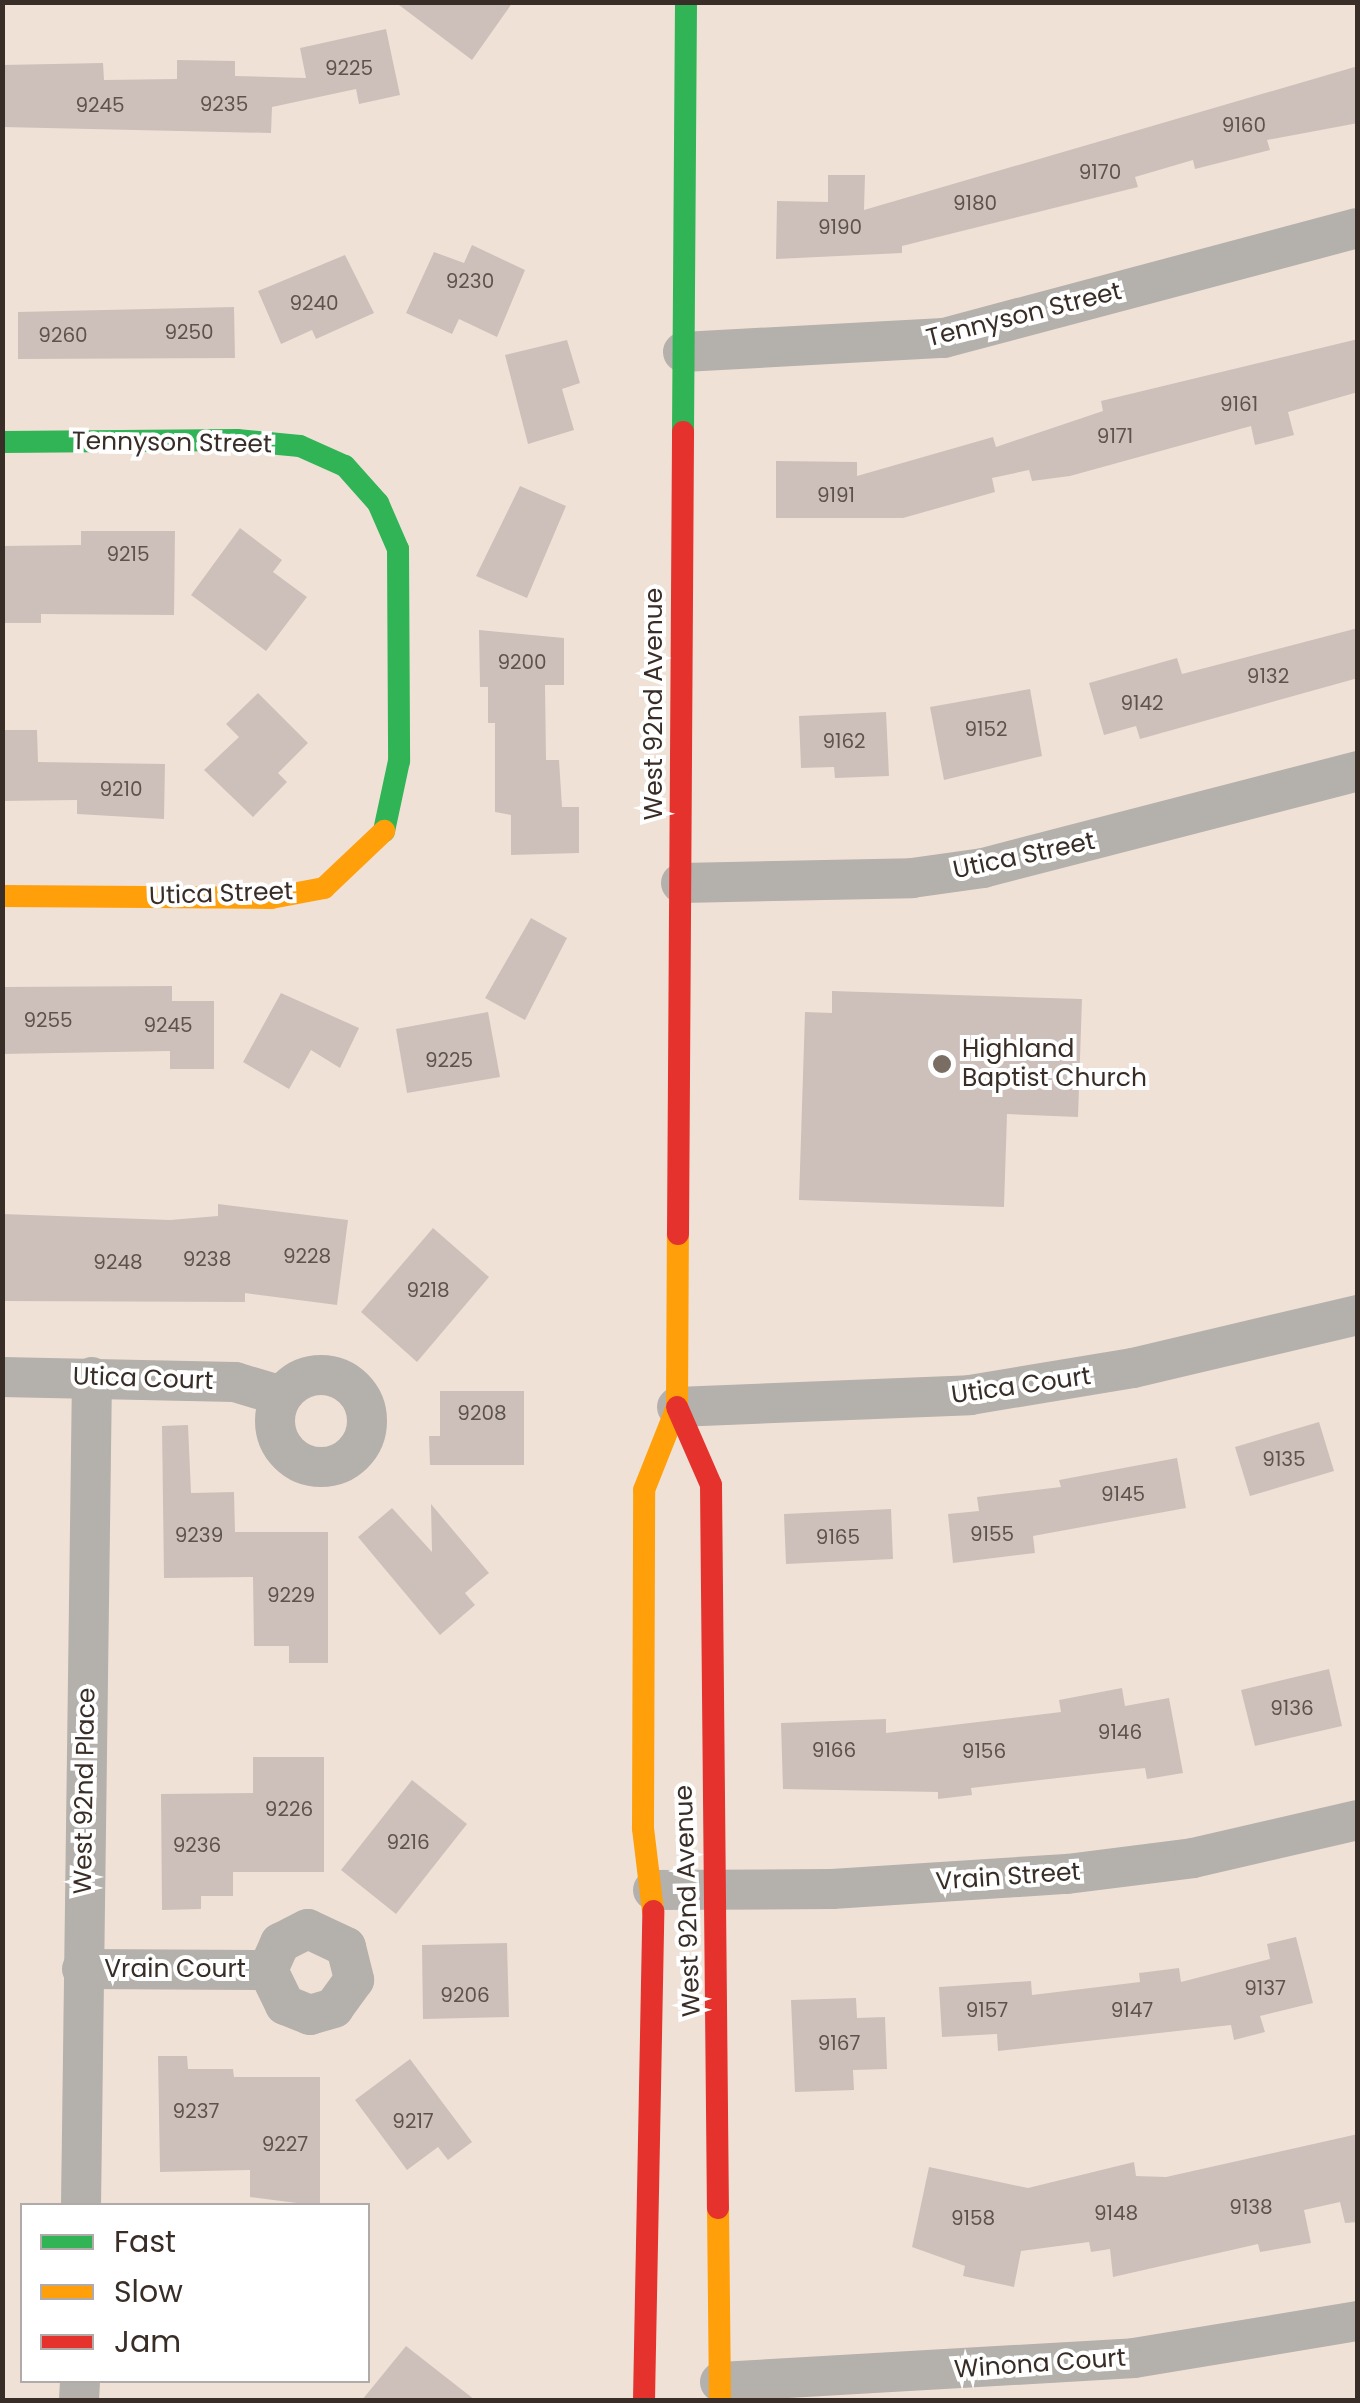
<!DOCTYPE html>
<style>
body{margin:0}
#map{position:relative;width:1360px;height:2403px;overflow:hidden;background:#f0e1d6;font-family:Poppins,sans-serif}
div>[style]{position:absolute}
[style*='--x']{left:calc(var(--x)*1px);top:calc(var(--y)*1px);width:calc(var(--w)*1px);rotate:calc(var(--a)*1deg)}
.building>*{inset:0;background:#cdc0bb}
.street>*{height:40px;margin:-20px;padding:0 20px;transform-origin:20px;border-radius:20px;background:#b4b0ab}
.street>.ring{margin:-20px;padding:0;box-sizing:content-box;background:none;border:40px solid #b4b0ab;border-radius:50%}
.fast>*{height:22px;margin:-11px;padding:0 11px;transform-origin:11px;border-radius:11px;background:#30b455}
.slow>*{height:22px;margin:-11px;padding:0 11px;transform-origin:11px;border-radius:11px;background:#ff9f0a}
.jam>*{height:22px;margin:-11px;padding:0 11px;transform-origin:11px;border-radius:11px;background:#e5322d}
.dots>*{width:28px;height:28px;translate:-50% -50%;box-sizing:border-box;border:5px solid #fff;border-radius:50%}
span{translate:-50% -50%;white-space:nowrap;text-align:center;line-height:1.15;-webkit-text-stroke:8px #fff;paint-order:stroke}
.number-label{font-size:20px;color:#5e524c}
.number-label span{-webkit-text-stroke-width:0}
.street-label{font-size:25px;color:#392e27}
.poi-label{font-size:25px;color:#392e27}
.left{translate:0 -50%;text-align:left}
.frame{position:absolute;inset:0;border:5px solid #392e27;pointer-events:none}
.legend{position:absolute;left:20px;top:2203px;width:350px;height:180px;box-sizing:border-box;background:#fff;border:2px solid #b0aba9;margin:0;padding:12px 18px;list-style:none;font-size:30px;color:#392e27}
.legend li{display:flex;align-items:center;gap:20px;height:50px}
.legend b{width:50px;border:2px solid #b0aba9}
</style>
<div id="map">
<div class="building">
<i style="clip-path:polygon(395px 2px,513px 2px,472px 60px)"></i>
<i style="clip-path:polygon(386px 29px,400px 95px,359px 104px,356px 89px,272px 107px,271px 133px,2px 127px,2px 65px,103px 63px,104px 80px,177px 79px,177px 60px,235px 61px,235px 76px,306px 78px,300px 48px)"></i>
<i style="clip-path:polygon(1358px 66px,1358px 123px,1267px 140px,1270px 150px,1195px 169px,1193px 160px,1135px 177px,1138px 187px,902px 246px,902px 253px,776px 259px,777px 201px,828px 202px,828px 175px,865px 175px,864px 210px)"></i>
<i style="clip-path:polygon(472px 245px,525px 270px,497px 337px,459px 319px,452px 334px,406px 313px,434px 252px,464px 263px)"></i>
<i style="clip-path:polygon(345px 255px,374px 313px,316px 339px,312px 330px,281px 344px,258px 291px)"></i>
<i style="clip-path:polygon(234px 307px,235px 358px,18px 359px,18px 312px)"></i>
<i style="clip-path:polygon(1358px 339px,1358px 392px,1288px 412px,1294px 435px,1255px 445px,1251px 426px,1070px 476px,1032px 481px,1029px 470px,992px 478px,995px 492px,903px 518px,776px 518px,776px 461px,857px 462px,857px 476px,993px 437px,996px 447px,1103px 411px,1101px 401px)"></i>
<i style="clip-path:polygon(567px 340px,580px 383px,562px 389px,574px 430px,528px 444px,505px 355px)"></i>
<i style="clip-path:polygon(520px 486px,566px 506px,527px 598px,476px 576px)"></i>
<i style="clip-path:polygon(240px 528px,282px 560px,273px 572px,307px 597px,266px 651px,191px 595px)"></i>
<i style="clip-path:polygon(81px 531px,175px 531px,174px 615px,41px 614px,41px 623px,2px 623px,2px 546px,81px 545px)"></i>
<i style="clip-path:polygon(1358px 628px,1358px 678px,1140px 739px,1136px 726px,1104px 735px,1089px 683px,1177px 658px,1182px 674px)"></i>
<i style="clip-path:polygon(479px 630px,564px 638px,564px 685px,545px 685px,546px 760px,559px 760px,562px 807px,579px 807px,579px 853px,511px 855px,511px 815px,495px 812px,495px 723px,488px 723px,488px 687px,480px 687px)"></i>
<i style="clip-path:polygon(1030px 689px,1042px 756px,944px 780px,930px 707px)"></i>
<i style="clip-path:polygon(258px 693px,308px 743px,278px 773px,287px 782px,253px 817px,204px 770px,239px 737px,226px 724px)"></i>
<i style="clip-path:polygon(886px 712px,889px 776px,835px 778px,834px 767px,801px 768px,799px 716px)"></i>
<i style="clip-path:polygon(2px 730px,37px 730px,38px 762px,165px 764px,164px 819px,77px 814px,77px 800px,2px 801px)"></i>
<i style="clip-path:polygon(531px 918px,567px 938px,525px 1020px,485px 998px)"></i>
<i style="clip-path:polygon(172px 986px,172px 1001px,214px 1001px,214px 1069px,170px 1069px,170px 1051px,2px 1054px,2px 987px)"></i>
<i style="clip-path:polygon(832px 991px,1082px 999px,1078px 1117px,1007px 1114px,1004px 1207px,799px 1200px,805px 1012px,832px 1013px)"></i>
<i style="clip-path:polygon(281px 993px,359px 1028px,340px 1068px,311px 1050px,289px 1089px,243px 1062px)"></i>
<i style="clip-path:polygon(488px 1012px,500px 1077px,407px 1093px,396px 1029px)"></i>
<i style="clip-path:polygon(218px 1204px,348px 1220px,337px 1305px,245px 1293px,245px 1302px,2px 1301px,2px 1214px,170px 1220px,218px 1216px)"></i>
<i style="clip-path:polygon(433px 1228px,489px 1277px,417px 1362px,361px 1312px)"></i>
<i style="clip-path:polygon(440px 1391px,524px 1391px,524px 1465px,430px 1465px,429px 1436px,440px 1436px)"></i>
<i style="clip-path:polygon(1319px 1422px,1334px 1471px,1250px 1496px,1235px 1447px)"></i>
<i style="clip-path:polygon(188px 1425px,191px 1493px,234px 1492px,235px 1532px,328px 1532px,328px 1663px,289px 1663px,289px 1646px,254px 1646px,253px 1577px,164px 1578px,162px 1426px)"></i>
<i style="clip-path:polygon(1177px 1458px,1186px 1508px,1033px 1536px,1035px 1553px,953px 1563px,948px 1514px,979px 1511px,977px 1497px,1061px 1487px,1059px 1480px)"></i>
<i style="clip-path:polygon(431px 1504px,489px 1573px,465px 1593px,475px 1605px,440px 1635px,358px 1537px,392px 1508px,432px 1552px)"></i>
<i style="clip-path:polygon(891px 1509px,893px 1559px,786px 1564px,784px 1514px)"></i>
<i style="clip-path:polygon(1329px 1669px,1342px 1726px,1255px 1746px,1241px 1690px)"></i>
<i style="clip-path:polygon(1122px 1688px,1125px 1706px,1169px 1698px,1183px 1773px,1147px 1779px,1145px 1768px,971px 1788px,972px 1795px,938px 1799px,938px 1792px,783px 1789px,781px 1723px,886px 1719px,886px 1733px,1061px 1712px,1059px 1700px)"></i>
<i style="clip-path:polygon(253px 1757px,324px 1757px,324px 1872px,233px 1872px,233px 1896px,201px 1896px,201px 1909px,162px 1910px,161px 1794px,253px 1793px)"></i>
<i style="clip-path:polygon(412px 1780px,467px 1824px,396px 1914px,341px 1870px)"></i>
<i style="clip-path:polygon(1296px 1937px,1313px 2003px,1260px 2016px,1265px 2032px,1234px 2040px,1231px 2025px,998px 2051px,997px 2034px,942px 2037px,939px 1987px,1031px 1981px,1032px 1995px,1140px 1982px,1139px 1973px,1179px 1968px,1181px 1982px,1270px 1959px,1267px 1944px)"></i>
<i style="clip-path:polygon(507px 1943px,509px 2017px,423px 2019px,422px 1945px)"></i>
<i style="clip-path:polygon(856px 1998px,857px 2018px,885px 2017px,887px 2069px,853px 2070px,854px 2090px,795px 2092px,791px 2000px)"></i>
<i style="clip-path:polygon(158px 2056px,187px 2056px,188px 2069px,233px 2069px,234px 2077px,320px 2077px,320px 2206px,250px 2197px,250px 2170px,160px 2172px)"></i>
<i style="clip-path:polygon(410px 2059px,472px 2142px,448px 2160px,438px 2147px,407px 2170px,355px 2100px)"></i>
<i style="clip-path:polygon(1358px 2134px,1358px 2222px,1345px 2223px,1340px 2202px,1304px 2210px,1311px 2243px,1260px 2252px,1258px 2244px,1113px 2277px,1110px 2249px,1091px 2252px,1089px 2242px,1021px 2251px,1014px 2287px,963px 2276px,965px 2266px,912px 2247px,929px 2167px,1028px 2188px,1134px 2162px,1136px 2176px,1166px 2177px)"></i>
<i style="clip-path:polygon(406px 2346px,475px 2400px,362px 2400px)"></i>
</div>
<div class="street">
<i style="--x:683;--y:352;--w:261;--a:-3.1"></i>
<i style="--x:944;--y:338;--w:428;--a:-14.9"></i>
<i style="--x:681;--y:883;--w:231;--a:-1.2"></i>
<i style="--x:912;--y:878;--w:72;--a:-8"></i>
<i style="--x:983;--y:868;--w:387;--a:-14.5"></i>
<i class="ring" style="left:275px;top:1375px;width:52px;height:52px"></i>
<i style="--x:2;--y:1377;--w:233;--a:1.2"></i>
<i style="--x:235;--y:1382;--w:49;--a:16.6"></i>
<i style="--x:677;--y:1407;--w:293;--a:-2.3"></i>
<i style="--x:970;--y:1395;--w:165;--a:-9.4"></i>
<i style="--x:1133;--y:1368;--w:231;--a:-13.3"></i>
<i style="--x:653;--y:1890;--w:179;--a:-0.3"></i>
<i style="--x:832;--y:1889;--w:235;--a:-3.7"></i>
<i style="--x:1067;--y:1874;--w:127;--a:-7.2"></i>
<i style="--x:1193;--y:1858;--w:169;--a:-13"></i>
<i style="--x:82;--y:1969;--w:186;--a:0.3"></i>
<i style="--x:268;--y:1970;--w:30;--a:-66"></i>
<i style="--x:280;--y:1943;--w:31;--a:-27"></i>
<i style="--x:308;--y:1929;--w:42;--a:25.3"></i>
<i style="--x:346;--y:1947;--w:34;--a:76"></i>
<i style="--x:354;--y:1980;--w:34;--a:126"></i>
<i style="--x:334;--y:2008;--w:25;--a:164"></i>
<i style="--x:310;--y:2015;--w:27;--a:-158"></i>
<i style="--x:285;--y:2005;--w:39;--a:-116"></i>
<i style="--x:81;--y:2206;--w:829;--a:-89.24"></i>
<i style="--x:720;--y:2382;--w:415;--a:-3.3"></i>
<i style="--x:1134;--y:2358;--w:227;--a:-9.4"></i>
<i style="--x:79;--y:2400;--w:20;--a:-87"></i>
</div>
<div class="fast">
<i style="--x:683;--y:432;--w:430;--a:-89.6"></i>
<i style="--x:2;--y:442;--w:235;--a:-0.5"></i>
<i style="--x:237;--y:440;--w:63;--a:5.4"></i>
<i style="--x:300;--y:446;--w:49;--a:24"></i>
<i style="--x:345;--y:466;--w:50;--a:48.3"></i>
<i style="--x:378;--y:503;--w:50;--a:66.5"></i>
<i style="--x:398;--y:549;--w:212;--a:89.7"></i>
<i style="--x:399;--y:761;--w:72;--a:102.1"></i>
</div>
<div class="slow">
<i style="--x:2;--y:896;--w:269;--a:0.4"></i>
<i style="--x:271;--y:898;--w:54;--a:-10.7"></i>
<i style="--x:324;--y:888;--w:83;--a:-43.5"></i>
<i style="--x:653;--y:1911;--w:84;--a:-96.9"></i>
<i style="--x:643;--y:1828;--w:338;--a:-89.8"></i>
<i style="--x:644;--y:1490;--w:89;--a:-68.3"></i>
<i style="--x:677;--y:1407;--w:173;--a:-89.7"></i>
<i style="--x:718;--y:2208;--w:192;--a:89.4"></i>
</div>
<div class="jam">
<i style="--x:678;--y:1234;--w:802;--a:-89.64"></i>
<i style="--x:677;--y:1407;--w:85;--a:66.4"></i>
<i style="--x:711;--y:1485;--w:723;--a:89.45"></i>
<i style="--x:644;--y:2400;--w:489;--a:-88.9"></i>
</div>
<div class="dots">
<i style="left:942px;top:1064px;background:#796d64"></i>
</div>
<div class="number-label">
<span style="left:349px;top:68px">9225</span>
<span style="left:224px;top:104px">9235</span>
<span style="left:100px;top:105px">9245</span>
<span style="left:1244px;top:125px">9160</span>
<span style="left:1100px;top:172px">9170</span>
<span style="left:975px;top:203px">9180</span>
<span style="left:840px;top:227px">9190</span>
<span style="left:470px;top:281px">9230</span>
<span style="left:314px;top:303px">9240</span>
<span style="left:189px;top:332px">9250</span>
<span style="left:63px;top:335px">9260</span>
<span style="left:1239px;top:404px">9161</span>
<span style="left:1115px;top:436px">9171</span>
<span style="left:836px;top:495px">9191</span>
<span style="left:128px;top:554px">9215</span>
<span style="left:522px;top:662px">9200</span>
<span style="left:1268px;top:676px">9132</span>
<span style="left:1142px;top:703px">9142</span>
<span style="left:986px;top:729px">9152</span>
<span style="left:844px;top:741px">9162</span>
<span style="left:121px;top:789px">9210</span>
<span style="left:48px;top:1020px">9255</span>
<span style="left:168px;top:1025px">9245</span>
<span style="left:449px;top:1060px">9225</span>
<span style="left:307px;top:1256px">9228</span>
<span style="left:207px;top:1259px">9238</span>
<span style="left:118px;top:1262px">9248</span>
<span style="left:428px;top:1290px">9218</span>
<span style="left:482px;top:1413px">9208</span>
<span style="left:1284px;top:1459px">9135</span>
<span style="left:1123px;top:1494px">9145</span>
<span style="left:992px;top:1534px">9155</span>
<span style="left:199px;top:1535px">9239</span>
<span style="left:838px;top:1537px">9165</span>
<span style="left:291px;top:1595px">9229</span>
<span style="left:1292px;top:1708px">9136</span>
<span style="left:1120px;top:1732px">9146</span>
<span style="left:834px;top:1750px">9166</span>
<span style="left:984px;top:1751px">9156</span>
<span style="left:289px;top:1809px">9226</span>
<span style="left:408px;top:1842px">9216</span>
<span style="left:197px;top:1845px">9236</span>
<span style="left:1265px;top:1988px">9137</span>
<span style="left:465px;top:1995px">9206</span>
<span style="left:987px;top:2010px">9157</span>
<span style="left:1132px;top:2010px">9147</span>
<span style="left:839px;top:2043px">9167</span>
<span style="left:196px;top:2111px">9237</span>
<span style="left:413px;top:2121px">9217</span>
<span style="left:285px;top:2144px">9227</span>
<span style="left:1251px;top:2207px">9138</span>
<span style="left:1116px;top:2213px">9148</span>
<span style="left:973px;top:2218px">9158</span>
</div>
<div class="street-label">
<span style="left:1024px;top:315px;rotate:-14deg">Tennyson Street</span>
<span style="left:172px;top:443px;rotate:1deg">Tennyson Street</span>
<span style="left:654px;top:704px;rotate:-90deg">West 92nd Avenue</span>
<span style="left:1024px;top:856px;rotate:-12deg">Utica Street</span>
<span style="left:221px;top:894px;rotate:-2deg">Utica Street</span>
<span style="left:143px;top:1379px;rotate:2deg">Utica Court</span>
<span style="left:1021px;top:1386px;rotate:-8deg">Utica Court</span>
<span style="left:85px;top:1791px;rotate:-89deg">West 92nd Place</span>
<span style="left:1008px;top:1877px;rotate:-4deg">Vrain Street</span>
<span style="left:688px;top:1901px;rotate:-92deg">West 92nd Avenue</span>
<span style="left:175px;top:1969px">Vrain Court</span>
<span style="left:1040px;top:2364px;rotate:-4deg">Winona Court</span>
</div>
<div class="poi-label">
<span class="left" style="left:962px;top:1064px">Highland<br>Baptist Church</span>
</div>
<div class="frame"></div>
<ul class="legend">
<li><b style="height:12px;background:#30b455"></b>Fast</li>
<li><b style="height:12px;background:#ff9f0a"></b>Slow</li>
<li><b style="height:12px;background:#e5322d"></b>Jam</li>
</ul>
</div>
